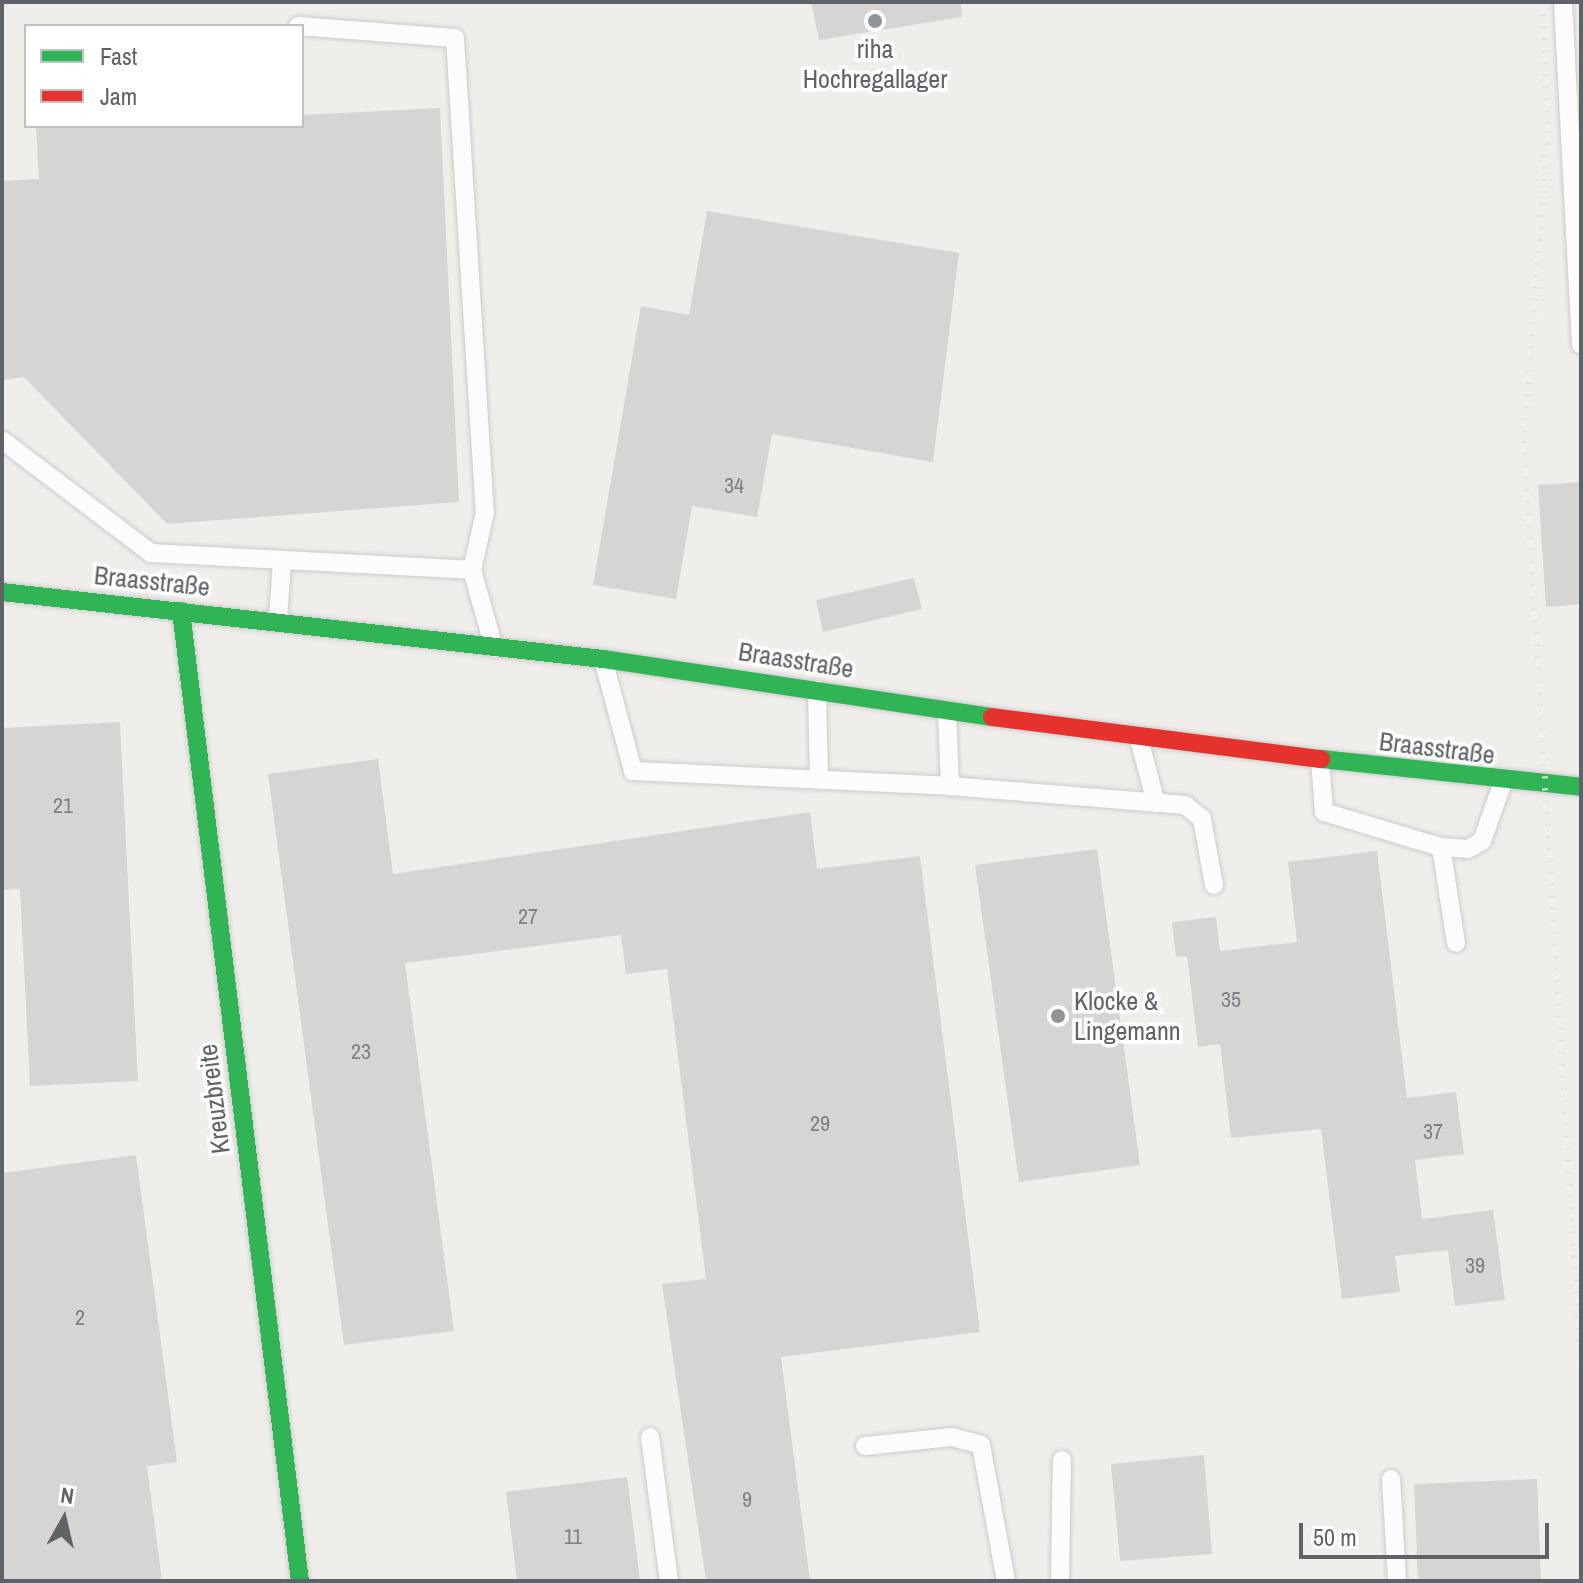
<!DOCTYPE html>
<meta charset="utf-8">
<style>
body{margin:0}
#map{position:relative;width:1583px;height:1583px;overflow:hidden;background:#efeeea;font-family:"Archivo Narrow",sans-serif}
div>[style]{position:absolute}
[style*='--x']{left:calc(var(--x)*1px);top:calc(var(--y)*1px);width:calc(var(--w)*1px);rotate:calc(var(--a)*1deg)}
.building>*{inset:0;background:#d6d5d3}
.roads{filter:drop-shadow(0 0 2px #cbcccc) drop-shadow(0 0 2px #cbcccc)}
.lane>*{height:18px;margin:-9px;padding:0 9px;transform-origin:9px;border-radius:9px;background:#fdfcfc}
.fast>*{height:18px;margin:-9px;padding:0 9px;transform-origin:9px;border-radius:9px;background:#30b455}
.jam>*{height:18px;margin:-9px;padding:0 9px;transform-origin:9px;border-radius:9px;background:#e5322d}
.rail>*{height:6px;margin-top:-3px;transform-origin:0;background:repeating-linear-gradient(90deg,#e4e4e4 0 2px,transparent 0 12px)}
.dots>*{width:22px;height:22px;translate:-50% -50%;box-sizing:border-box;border:4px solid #fff;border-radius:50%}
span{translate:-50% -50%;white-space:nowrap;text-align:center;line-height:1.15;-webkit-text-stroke:7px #fff;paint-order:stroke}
.number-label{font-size:22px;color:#7e8184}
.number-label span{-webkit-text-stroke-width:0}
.poi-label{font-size:26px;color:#5f6368}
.left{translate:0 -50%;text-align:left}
.street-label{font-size:26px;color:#5f6368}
.frame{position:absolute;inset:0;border:4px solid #5f6368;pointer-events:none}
.legend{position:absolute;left:24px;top:24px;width:280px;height:104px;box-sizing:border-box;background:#fff;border:2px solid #bfc1c3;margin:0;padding:10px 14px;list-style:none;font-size:24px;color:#5f6368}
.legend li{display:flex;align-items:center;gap:16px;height:40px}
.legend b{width:40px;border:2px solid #bfc1c3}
.north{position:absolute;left:24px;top:1479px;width:80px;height:80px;-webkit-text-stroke:6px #fff;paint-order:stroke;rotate:8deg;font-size:22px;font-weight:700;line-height:32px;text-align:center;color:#5f6368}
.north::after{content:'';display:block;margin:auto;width:28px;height:36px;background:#5f6368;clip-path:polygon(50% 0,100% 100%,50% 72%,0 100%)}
.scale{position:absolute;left:1299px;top:1523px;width:250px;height:36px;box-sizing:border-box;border:4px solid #5f6368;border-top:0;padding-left:10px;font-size:24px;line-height:28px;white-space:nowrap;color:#5f6368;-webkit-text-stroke:6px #fff;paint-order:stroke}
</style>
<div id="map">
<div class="building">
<i style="clip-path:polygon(811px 2px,961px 2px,962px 17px,819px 40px)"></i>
<i style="clip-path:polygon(440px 108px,459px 502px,167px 524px,24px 377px,2px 380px,2px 181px,39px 179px,36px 126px,302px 126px,302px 115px)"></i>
<i style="clip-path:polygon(707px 211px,959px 253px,933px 462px,772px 434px,757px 517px,692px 506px,676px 599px,593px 585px,641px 306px,689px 315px)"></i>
<i style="clip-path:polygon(1581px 482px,1581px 604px,1546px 607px,1538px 485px)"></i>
<i style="clip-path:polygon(914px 578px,922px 609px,823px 632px,816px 600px)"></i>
<i style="clip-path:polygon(120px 722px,138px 1081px,30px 1086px,20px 889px,2px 890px,2px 728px)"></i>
<i style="clip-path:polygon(378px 759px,393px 874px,810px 812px,817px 869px,920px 856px,980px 1332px,781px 1357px,810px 1581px,706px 1581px,662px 1284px,706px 1279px,667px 969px,626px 974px,621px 935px,405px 963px,454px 1331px,344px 1345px,268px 774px)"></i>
<i style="clip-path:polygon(1097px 849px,1140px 1165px,1019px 1182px,975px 865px)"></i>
<i style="clip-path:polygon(1377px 851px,1407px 1098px,1456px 1092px,1464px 1154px,1415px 1160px,1422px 1219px,1493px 1210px,1505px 1300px,1455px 1306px,1448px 1250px,1395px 1256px,1400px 1292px,1342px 1299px,1321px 1129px,1231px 1138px,1220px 1044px,1198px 1047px,1187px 956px,1176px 957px,1172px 922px,1216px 917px,1220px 951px,1297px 942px,1288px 862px)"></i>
<i style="clip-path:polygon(136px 1155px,177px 1462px,147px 1466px,162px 1581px,2px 1581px,2px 1173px)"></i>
<i style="clip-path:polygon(1204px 1455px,1212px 1554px,1120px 1561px,1111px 1464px)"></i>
<i style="clip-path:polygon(627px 1477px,640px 1581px,517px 1581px,506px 1492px)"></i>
<i style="clip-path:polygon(1537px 1479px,1541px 1581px,1418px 1581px,1414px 1484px)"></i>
</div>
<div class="roads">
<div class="lane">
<i style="--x:1563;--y:2;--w:343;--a:87"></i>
<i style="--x:298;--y:26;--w:157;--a:4.4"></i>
<i style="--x:455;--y:38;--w:475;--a:86.4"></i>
<i style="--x:485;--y:512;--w:59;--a:102.6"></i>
<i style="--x:2;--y:440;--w:187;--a:37.2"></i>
<i style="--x:151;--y:553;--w:321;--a:3"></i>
<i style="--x:472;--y:570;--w:81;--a:74.2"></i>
<i style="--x:278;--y:620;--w:59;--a:-86.1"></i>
<i style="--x:603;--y:659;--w:116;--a:75"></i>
<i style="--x:633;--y:771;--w:317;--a:2.7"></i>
<i style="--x:950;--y:786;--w:74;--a:-92.3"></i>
<i style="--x:817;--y:690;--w:85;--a:88.7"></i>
<i style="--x:1139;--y:739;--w:66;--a:75.1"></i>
<i style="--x:1320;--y:760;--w:52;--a:85.6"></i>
<i style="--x:1324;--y:812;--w:122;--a:16.7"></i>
<i style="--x:1441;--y:847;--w:97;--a:81.1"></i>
<i style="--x:950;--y:786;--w:236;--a:4.6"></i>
<i style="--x:1185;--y:805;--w:22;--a:39"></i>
<i style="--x:1202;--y:819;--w:67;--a:79.7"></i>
<i style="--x:1441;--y:847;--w:27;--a:4"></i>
<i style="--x:1468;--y:849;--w:16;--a:-30"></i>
<i style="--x:1482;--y:841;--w:63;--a:-70.4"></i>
<i style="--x:650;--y:1437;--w:145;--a:82.5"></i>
<i style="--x:865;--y:1446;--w:87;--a:-5.9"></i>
<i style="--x:952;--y:1437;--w:30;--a:15"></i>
<i style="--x:981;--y:1445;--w:138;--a:79.6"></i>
<i style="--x:1391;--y:1479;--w:102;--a:86.6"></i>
<i style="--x:1060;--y:1581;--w:121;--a:-89.1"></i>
</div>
<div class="fast">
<i style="--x:2;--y:592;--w:605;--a:6.36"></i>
<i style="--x:603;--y:659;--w:393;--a:8.5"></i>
<i style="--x:181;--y:611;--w:977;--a:83.01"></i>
<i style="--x:1321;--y:759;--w:262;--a:6.1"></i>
</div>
<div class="jam">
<i style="--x:992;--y:717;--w:332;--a:7.3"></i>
</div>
</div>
<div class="rail">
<i style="--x:1543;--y:2;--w:129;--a:87.8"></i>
<i style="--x:1548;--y:131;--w:311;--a:94.4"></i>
<i style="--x:1524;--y:441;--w:928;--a:86.48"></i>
</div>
<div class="dots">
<i style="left:875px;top:21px;background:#919496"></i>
<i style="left:1058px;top:1016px;background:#919496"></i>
</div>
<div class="number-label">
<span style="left:734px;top:486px">34</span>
<span style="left:63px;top:806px">21</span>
<span style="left:528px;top:917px">27</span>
<span style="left:1231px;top:1000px">35</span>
<span style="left:361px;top:1052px">23</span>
<span style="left:820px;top:1124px">29</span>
<span style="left:1433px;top:1132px">37</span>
<span style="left:1475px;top:1266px">39</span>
<span style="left:80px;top:1318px">2</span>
<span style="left:747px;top:1500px">9</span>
<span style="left:573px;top:1537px">11</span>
</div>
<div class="poi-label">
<span style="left:875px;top:64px">riha<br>Hochregallager</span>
<span class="left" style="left:1074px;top:1016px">Klocke &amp;<br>Lingemann</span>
</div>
<div class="street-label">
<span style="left:152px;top:581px;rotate:6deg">Braasstraße</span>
<span style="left:796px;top:660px;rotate:9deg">Braasstraße</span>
<span style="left:1437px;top:748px;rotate:7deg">Braasstraße</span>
<span style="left:214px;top:1099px;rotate:-97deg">Kreuzbreite</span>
</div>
<div class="frame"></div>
<ul class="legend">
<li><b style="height:10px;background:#30b455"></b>Fast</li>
<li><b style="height:10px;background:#e5322d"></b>Jam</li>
</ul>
<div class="north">N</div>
<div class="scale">50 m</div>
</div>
